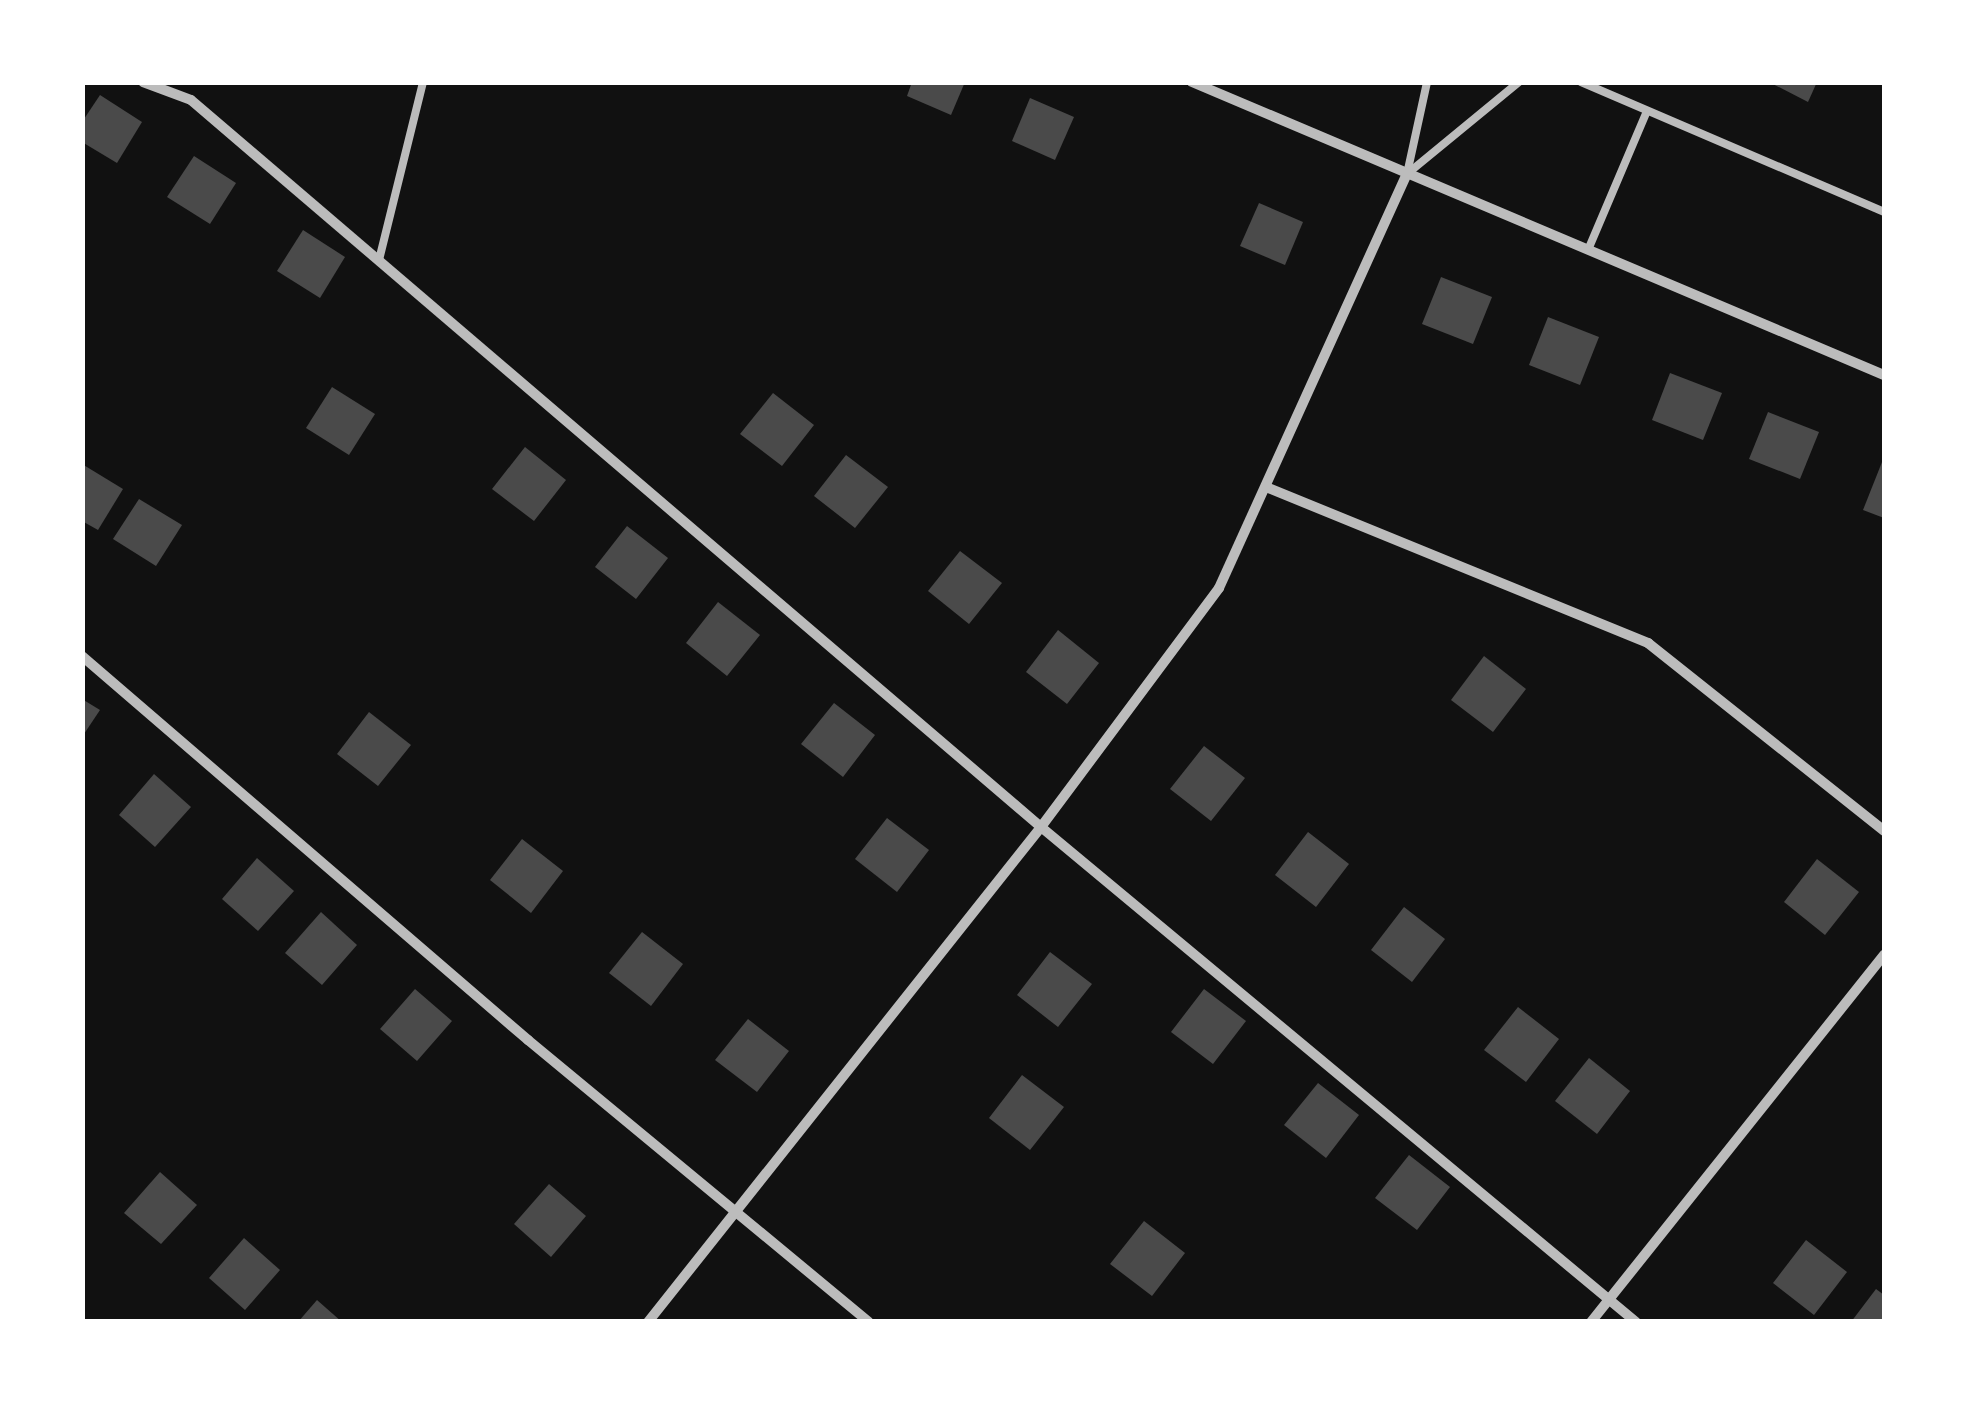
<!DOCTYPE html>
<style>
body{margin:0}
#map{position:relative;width:1967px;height:1404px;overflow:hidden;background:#111;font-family:"DM Sans",sans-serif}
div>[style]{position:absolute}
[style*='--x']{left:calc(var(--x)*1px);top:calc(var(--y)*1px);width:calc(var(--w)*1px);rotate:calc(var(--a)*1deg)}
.building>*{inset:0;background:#4a4a4a}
.service>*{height:8px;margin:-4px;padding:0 4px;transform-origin:4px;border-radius:4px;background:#bcbcbc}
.minor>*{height:10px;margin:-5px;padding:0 5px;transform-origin:5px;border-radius:5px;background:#bcbcbc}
span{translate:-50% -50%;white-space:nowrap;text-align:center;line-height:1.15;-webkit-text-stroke:8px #fff;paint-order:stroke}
.frame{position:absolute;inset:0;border:85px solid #fff;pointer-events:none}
</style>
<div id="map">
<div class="building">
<i style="clip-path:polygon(912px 82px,965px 82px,951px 115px,907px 96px)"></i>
<i style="clip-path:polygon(1769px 82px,1817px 82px,1808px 102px)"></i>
<i style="clip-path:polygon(100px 95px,142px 122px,117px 163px,82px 142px,82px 122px)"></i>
<i style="clip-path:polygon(1030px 98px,1074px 117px,1055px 160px,1012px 141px)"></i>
<i style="clip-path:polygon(194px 156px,236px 183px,210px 224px,167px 197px)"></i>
<i style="clip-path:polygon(1259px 203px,1303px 222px,1285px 265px,1240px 246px)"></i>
<i style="clip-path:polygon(303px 230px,345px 257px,320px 298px,277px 271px)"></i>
<i style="clip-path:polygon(1441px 277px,1492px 297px,1473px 344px,1422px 324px)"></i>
<i style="clip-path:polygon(1548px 317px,1599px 337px,1580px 385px,1529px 365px)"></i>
<i style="clip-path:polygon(1670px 373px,1722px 393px,1703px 440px,1652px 420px)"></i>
<i style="clip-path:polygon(332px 387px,375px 414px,349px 455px,306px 428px)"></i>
<i style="clip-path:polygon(773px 393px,814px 425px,782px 466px,740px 434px)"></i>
<i style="clip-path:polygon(1768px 412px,1819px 432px,1800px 479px,1749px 459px)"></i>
<i style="clip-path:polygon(525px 447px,566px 480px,534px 521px,492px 489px)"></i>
<i style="clip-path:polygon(846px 455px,888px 487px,855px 528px,814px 496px)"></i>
<i style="clip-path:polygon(1884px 457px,1884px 518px,1863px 510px)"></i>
<i style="clip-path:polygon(82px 464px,123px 489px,98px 530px,82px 521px)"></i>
<i style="clip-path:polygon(139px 499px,182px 525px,156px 566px,113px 539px)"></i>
<i style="clip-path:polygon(627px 526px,668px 558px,636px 599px,595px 567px)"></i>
<i style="clip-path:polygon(960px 551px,1002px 583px,969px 624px,928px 591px)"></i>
<i style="clip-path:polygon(718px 602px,760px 635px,727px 676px,686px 643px)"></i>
<i style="clip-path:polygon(1058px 630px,1099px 663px,1067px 704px,1026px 672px)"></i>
<i style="clip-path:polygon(1484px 656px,1526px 689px,1493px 732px,1451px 700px)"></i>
<i style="clip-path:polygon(82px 699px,100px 710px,82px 737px)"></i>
<i style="clip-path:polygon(834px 703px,875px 735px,843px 777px,801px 744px)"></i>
<i style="clip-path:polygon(369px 712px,411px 745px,378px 786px,337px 754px)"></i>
<i style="clip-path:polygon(1204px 746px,1245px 778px,1211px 821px,1170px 789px)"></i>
<i style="clip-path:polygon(154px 774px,191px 807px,155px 847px,119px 815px)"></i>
<i style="clip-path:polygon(887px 818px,929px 850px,897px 892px,855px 859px)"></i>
<i style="clip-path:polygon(1308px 832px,1349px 864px,1316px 907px,1275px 875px)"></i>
<i style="clip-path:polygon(522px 839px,563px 871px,531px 913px,490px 880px)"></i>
<i style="clip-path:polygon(257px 858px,294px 891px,258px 931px,222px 899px)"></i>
<i style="clip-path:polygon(1817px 859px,1859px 892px,1825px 935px,1784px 902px)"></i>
<i style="clip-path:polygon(1404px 907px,1445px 939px,1412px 982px,1371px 950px)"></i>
<i style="clip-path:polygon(321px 912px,357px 945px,322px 985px,285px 953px)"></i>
<i style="clip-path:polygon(642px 932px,683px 964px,651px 1006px,609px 973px)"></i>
<i style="clip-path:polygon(1050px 952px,1092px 984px,1058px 1027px,1017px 995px)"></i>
<i style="clip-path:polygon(415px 989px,452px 1021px,417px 1061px,380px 1029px)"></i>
<i style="clip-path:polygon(1204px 989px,1246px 1021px,1213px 1064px,1171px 1032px)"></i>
<i style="clip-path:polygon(1518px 1007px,1559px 1039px,1526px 1082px,1484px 1050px)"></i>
<i style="clip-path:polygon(748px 1019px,789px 1051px,757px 1092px,715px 1060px)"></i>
<i style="clip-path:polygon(1589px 1058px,1630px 1091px,1597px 1134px,1555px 1101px)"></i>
<i style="clip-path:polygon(1022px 1075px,1064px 1107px,1030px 1150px,989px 1118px)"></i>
<i style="clip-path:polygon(1318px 1083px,1359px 1115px,1326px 1158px,1284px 1125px)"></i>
<i style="clip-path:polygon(1409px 1155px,1450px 1187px,1417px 1230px,1375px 1198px)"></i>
<i style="clip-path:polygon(160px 1172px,197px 1205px,161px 1244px,124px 1213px)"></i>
<i style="clip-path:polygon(549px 1184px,586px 1216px,551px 1257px,514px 1224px)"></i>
<i style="clip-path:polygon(1144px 1221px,1185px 1253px,1152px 1296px,1110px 1264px)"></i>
<i style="clip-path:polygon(244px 1238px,280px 1270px,245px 1310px,209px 1278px)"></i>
<i style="clip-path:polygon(1806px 1240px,1847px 1272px,1814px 1315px,1773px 1283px)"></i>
<i style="clip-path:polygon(1876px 1289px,1884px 1295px,1884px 1322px,1851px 1322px)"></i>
<i style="clip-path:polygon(317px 1300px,342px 1322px,298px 1322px)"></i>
</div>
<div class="service">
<i style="--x:1581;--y:82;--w:330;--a:23.2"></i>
<i style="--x:1407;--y:174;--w:145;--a:-39.4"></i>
<i style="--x:1407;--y:174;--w:94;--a:-77.7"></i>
<i style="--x:1588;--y:250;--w:151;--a:-67"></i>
<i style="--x:379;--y:260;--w:183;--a:-76.1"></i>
</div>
<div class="minor">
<i style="--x:143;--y:82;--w:51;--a:20.6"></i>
<i style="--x:191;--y:100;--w:1118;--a:40.54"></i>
<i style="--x:1041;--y:827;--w:774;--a:39.76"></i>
<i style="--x:1192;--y:82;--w:751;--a:22.95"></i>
<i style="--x:1266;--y:487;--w:413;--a:22.2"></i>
<i style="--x:1648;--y:643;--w:302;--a:38.5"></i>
<i style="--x:82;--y:656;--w:589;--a:40.73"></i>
<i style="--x:528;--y:1040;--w:442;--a:39.6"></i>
<i style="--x:648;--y:1322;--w:632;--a:-51.55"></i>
<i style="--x:1041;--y:827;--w:298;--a:-53.3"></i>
<i style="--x:1219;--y:588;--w:455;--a:-65.6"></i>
<i style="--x:1591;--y:1322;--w:470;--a:-51.4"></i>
</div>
<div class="frame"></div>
</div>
